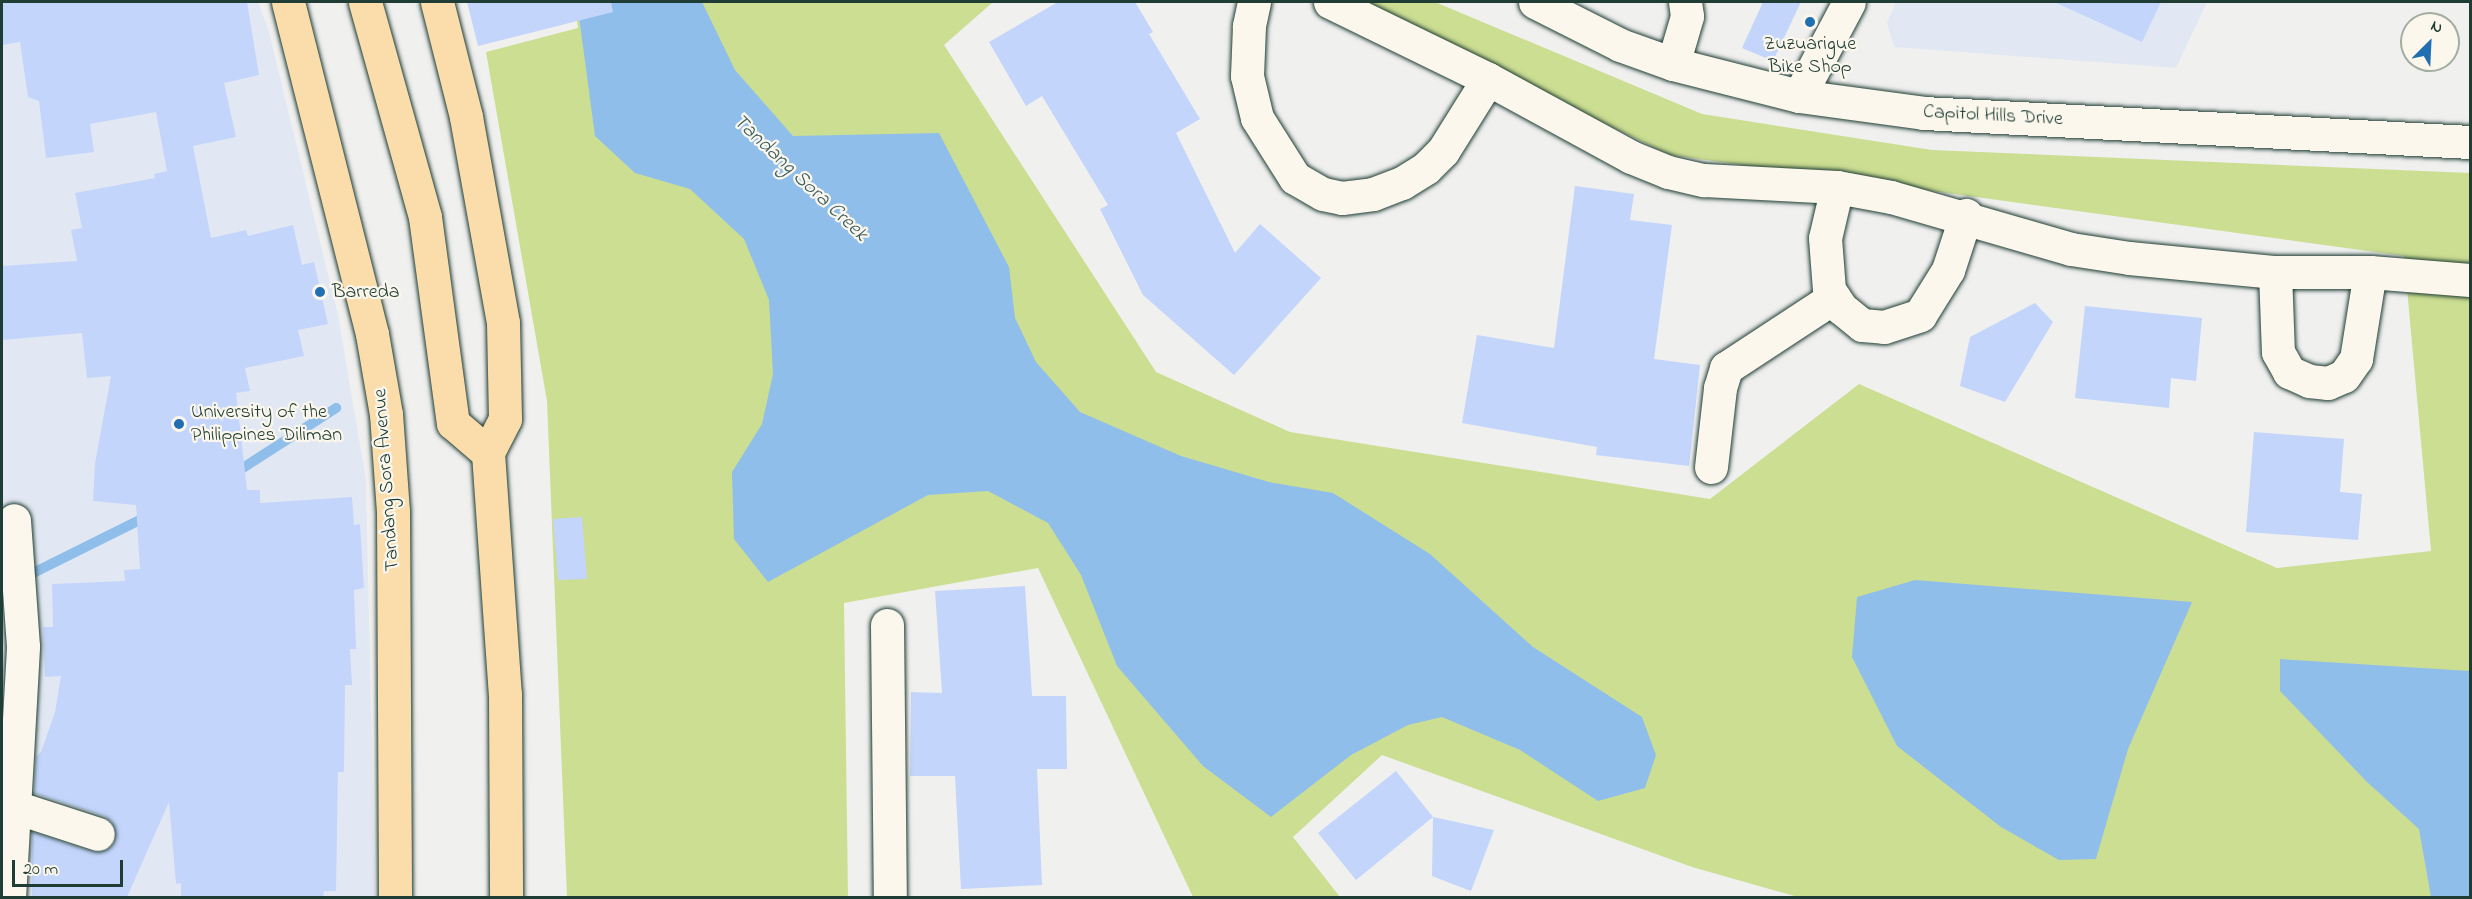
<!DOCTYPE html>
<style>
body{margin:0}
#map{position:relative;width:2472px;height:899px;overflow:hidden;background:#f0f0ef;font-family:"Indie Flower",sans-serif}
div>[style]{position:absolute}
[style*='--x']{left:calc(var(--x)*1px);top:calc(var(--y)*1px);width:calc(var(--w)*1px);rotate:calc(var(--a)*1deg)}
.built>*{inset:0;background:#e2e8f3}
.green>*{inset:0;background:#ccde92}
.water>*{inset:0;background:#90beea}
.stream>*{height:10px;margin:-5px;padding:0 5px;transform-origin:5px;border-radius:5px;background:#90beea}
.building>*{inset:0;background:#c3d5fb}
.roads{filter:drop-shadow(0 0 2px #1f3d34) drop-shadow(0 0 2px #1f3d34)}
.minor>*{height:33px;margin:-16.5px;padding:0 16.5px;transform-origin:16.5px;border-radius:16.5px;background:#fbf7ec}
.major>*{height:33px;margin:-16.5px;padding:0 16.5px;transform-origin:16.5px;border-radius:16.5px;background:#faddab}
.dots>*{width:16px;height:16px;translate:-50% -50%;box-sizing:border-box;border:3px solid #fbf7ec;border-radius:50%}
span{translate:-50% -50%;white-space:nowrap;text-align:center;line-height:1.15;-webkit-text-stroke:4.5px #fbf7ec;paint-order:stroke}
.poi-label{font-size:20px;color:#1f3d34}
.left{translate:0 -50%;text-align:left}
.street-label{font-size:20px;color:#1f3d34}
.water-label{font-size:21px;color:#3b5d62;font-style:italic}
.frame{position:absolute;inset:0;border:3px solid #1f3d34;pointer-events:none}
.north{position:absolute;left:2400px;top:12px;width:60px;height:60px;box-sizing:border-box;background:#fbf7ec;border:2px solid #a3ada2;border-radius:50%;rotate:24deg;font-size:16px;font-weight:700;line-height:24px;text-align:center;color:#1f3d34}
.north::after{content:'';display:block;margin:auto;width:21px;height:27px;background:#1f6fb2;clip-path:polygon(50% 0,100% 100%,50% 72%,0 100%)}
.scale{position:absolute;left:12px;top:860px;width:111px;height:27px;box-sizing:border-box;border:3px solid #1f3d34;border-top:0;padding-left:8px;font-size:18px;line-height:21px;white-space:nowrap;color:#1f3d34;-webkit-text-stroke:4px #fbf7ec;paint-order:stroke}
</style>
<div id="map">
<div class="built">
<i style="clip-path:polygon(2px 2px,258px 2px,268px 28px,338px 315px,366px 480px,375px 897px,2px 898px)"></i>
<i style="clip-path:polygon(1896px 2px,2207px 2px,2176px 68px,1894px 47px,1887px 23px)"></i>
</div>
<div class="green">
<i style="clip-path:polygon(574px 2px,993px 2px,944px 45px,1156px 372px,1290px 432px,1710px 499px,1859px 384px,2277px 568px,2431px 551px,2404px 256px,1670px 155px,1354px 2px,1435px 2px,1702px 114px,1932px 150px,2470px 173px,2470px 897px,1798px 897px,1692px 867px,1382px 755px,1293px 837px,1340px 897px,1193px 897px,1038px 568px,844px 603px,848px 897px,567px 897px,547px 401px,486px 52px,578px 28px)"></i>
</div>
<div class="water">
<i style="clip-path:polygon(577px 2px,702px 2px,735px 70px,793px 136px,939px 133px,1009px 267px,1015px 318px,1036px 362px,1080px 412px,1181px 456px,1269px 482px,1333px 493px,1430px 554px,1533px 647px,1642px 717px,1656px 755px,1645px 788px,1598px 801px,1520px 750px,1442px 717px,1408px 725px,1351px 755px,1271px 817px,1203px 766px,1117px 666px,1081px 575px,1048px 523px,988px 491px,928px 495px,768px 582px,734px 539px,732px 472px,762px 424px,773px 374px,769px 300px,744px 239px,690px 189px,635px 173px,595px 136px)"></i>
<i style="clip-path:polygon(1915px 580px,2192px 602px,2128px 749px,2096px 859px,2059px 860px,2001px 827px,1897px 746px,1852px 657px,1857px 597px)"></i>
<i style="clip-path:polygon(2280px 659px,2470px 671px,2470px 897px,2431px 897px,2419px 829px,2367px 782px,2280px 691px)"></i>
</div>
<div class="stream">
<i style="--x:232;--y:475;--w:124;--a:-32.8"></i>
<i style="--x:25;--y:577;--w:137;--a:-26.4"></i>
</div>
<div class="building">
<i style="clip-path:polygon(2px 2px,247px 2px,259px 75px,224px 83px,236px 137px,193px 146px,211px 238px,246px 230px,248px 236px,293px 225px,302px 265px,314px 262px,328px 324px,298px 330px,304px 356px,245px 368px,250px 391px,236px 393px,247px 490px,260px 490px,260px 503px,352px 497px,354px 525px,360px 524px,364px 588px,354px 590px,356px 649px,350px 649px,352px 685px,345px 685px,344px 772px,338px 772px,336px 891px,324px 891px,323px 897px,181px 897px,181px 883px,176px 884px,169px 802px,127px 897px,32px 897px,32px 832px,93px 852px,110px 848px,116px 839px,112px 822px,104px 816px,34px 793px,36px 757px,41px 752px,55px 712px,61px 676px,45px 677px,43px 627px,53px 627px,52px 584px,125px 581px,124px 570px,140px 569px,136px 505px,93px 501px,95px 463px,111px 376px,87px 378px,82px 333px,2px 340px,2px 266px,77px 261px,71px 230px,82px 228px,75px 193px,155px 178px,154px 174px,167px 171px,156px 112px,90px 124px,94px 152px,46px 158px,39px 101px,28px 97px,20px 42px,2px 45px)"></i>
<i style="clip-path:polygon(467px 2px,611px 2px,613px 12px,478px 46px)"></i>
<i style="clip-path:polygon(1058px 2px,1135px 2px,1153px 32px,1149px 34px,1200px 119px,1176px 133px,1235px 253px,1260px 224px,1321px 278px,1234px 375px,1143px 295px,1100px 209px,1108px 205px,1042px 96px,1026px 106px,989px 42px)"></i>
<i style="clip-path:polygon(1763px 2px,1801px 2px,1773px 61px,1742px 48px)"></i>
<i style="clip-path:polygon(2054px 2px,2161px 2px,2142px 42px)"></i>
<i style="clip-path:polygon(1575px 186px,1634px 194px,1630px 220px,1672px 225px,1654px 359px,1700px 365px,1689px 466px,1596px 455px,1597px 447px,1462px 423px,1477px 335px,1554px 348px)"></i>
<i style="clip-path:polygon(2035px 303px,2053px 322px,2005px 402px,1960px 386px,1970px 337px)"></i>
<i style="clip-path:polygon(2085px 306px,2202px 318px,2196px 381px,2171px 378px,2169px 408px,2075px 398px)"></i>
<i style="clip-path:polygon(2254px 432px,2344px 439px,2340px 492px,2362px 494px,2358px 540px,2246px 532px)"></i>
<i style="clip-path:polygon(582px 517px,587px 579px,558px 580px,553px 519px)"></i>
<i style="clip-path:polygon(1025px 586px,1032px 696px,1066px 696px,1067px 769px,1037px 769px,1042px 885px,961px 889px,955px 776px,910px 776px,911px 692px,942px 693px,935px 591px)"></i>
<i style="clip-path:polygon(1396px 771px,1433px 817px,1356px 880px,1318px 833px)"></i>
<i style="clip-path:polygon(1433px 817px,1494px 830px,1471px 891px,1432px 876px)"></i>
</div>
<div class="roads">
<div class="minor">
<i style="--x:1254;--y:2;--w:25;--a:102"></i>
<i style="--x:1249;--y:26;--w:50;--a:92.3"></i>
<i style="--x:1247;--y:76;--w:43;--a:76.6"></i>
<i style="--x:1257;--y:118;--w:71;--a:57.7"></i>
<i style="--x:1295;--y:178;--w:32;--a:30"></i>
<i style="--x:1323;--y:194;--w:19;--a:12"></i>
<i style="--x:1342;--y:198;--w:31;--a:-7"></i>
<i style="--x:1373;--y:194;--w:31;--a:-21"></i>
<i style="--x:1402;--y:183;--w:28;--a:-32"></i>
<i style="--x:1426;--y:168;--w:24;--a:-45"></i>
<i style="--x:1443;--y:151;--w:85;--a:-58"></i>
<i style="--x:1330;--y:2;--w:176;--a:26"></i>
<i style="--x:1488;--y:79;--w:163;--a:28.6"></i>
<i style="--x:1631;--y:157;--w:40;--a:22"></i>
<i style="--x:1668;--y:172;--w:37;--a:13"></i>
<i style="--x:1704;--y:180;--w:133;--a:3"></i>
<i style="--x:1837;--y:187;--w:55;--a:10.5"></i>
<i style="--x:1891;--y:197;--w:187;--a:16.1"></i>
<i style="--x:2071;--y:249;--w:59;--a:8.8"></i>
<i style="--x:2129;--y:258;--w:147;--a:5.5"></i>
<i style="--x:2275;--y:272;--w:95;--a:0"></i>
<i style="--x:2370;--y:272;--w:100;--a:4.6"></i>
<i style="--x:1535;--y:2;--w:95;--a:26.8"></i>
<i style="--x:1620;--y:45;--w:56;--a:19.7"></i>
<i style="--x:1673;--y:64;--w:130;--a:14.3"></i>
<i style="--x:1799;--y:96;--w:126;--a:7.7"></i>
<i style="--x:1924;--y:113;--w:547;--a:3.04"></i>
<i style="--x:1673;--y:64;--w:50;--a:-73.7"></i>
<i style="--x:1687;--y:16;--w:14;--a:-98"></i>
<i style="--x:1799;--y:96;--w:106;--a:-62"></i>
<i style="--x:1837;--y:187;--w:52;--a:103.2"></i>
<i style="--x:1825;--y:238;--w:52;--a:85.6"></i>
<i style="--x:1829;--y:290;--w:22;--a:56"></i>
<i style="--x:1841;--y:308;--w:27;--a:39"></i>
<i style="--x:1862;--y:325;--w:22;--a:5"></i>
<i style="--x:1884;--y:327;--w:38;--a:-18"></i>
<i style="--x:1920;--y:315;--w:53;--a:-58.1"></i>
<i style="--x:1948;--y:270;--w:58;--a:-71.9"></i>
<i style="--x:2275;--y:272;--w:80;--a:87.9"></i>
<i style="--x:2278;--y:352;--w:23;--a:61"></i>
<i style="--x:2289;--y:372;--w:22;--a:24"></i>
<i style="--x:2309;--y:381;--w:19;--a:6"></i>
<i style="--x:2328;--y:383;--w:17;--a:-24"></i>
<i style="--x:2344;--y:376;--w:21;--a:-55"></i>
<i style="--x:2356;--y:359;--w:88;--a:-80.9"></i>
<i style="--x:1711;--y:467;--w:80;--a:-83.5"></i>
<i style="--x:1720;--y:388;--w:21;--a:-73"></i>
<i style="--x:1726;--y:368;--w:129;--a:-33.3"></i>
<i style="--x:887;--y:625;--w:273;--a:89.4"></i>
<i style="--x:15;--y:807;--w:87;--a:18"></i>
<i style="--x:9;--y:898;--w:252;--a:-86.8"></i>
<i style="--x:23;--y:646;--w:126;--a:-94.1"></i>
</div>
<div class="major">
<i style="--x:288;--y:2;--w:342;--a:75.8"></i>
<i style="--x:372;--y:334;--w:81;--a:80.1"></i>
<i style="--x:386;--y:414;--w:97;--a:85.9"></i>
<i style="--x:393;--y:511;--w:387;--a:89.7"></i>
<i style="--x:365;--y:2;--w:223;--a:74.4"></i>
<i style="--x:425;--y:217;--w:208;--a:82.3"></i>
<i style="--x:453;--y:423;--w:46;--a:40.6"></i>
<i style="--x:437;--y:2;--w:119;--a:75.8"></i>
<i style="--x:466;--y:117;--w:209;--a:79.8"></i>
<i style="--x:503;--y:323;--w:96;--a:88.8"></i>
<i style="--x:505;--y:419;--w:38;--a:117"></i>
<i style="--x:488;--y:453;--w:242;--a:86"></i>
<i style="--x:505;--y:694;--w:204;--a:89.7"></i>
</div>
</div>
<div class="dots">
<i style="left:1810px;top:22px;background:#1f6fb2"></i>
<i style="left:320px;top:292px;background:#1f6fb2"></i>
<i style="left:179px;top:424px;background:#1f6fb2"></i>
</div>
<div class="poi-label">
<span style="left:1810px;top:56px">Zuzuarigue<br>Bike Shop</span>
<span class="left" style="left:332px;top:292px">Barreda</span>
<span class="left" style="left:191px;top:424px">University of the<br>Philippines Diliman</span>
</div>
<div class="street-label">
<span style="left:1993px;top:116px;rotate:3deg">Capitol Hills Drive</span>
<span style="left:387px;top:480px;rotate:-94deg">Tandang Sora Avenue</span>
</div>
<div class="water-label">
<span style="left:800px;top:178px;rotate:43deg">Tandang Sora Creek</span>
</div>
<div class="frame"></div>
<div class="north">N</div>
<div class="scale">20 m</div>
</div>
